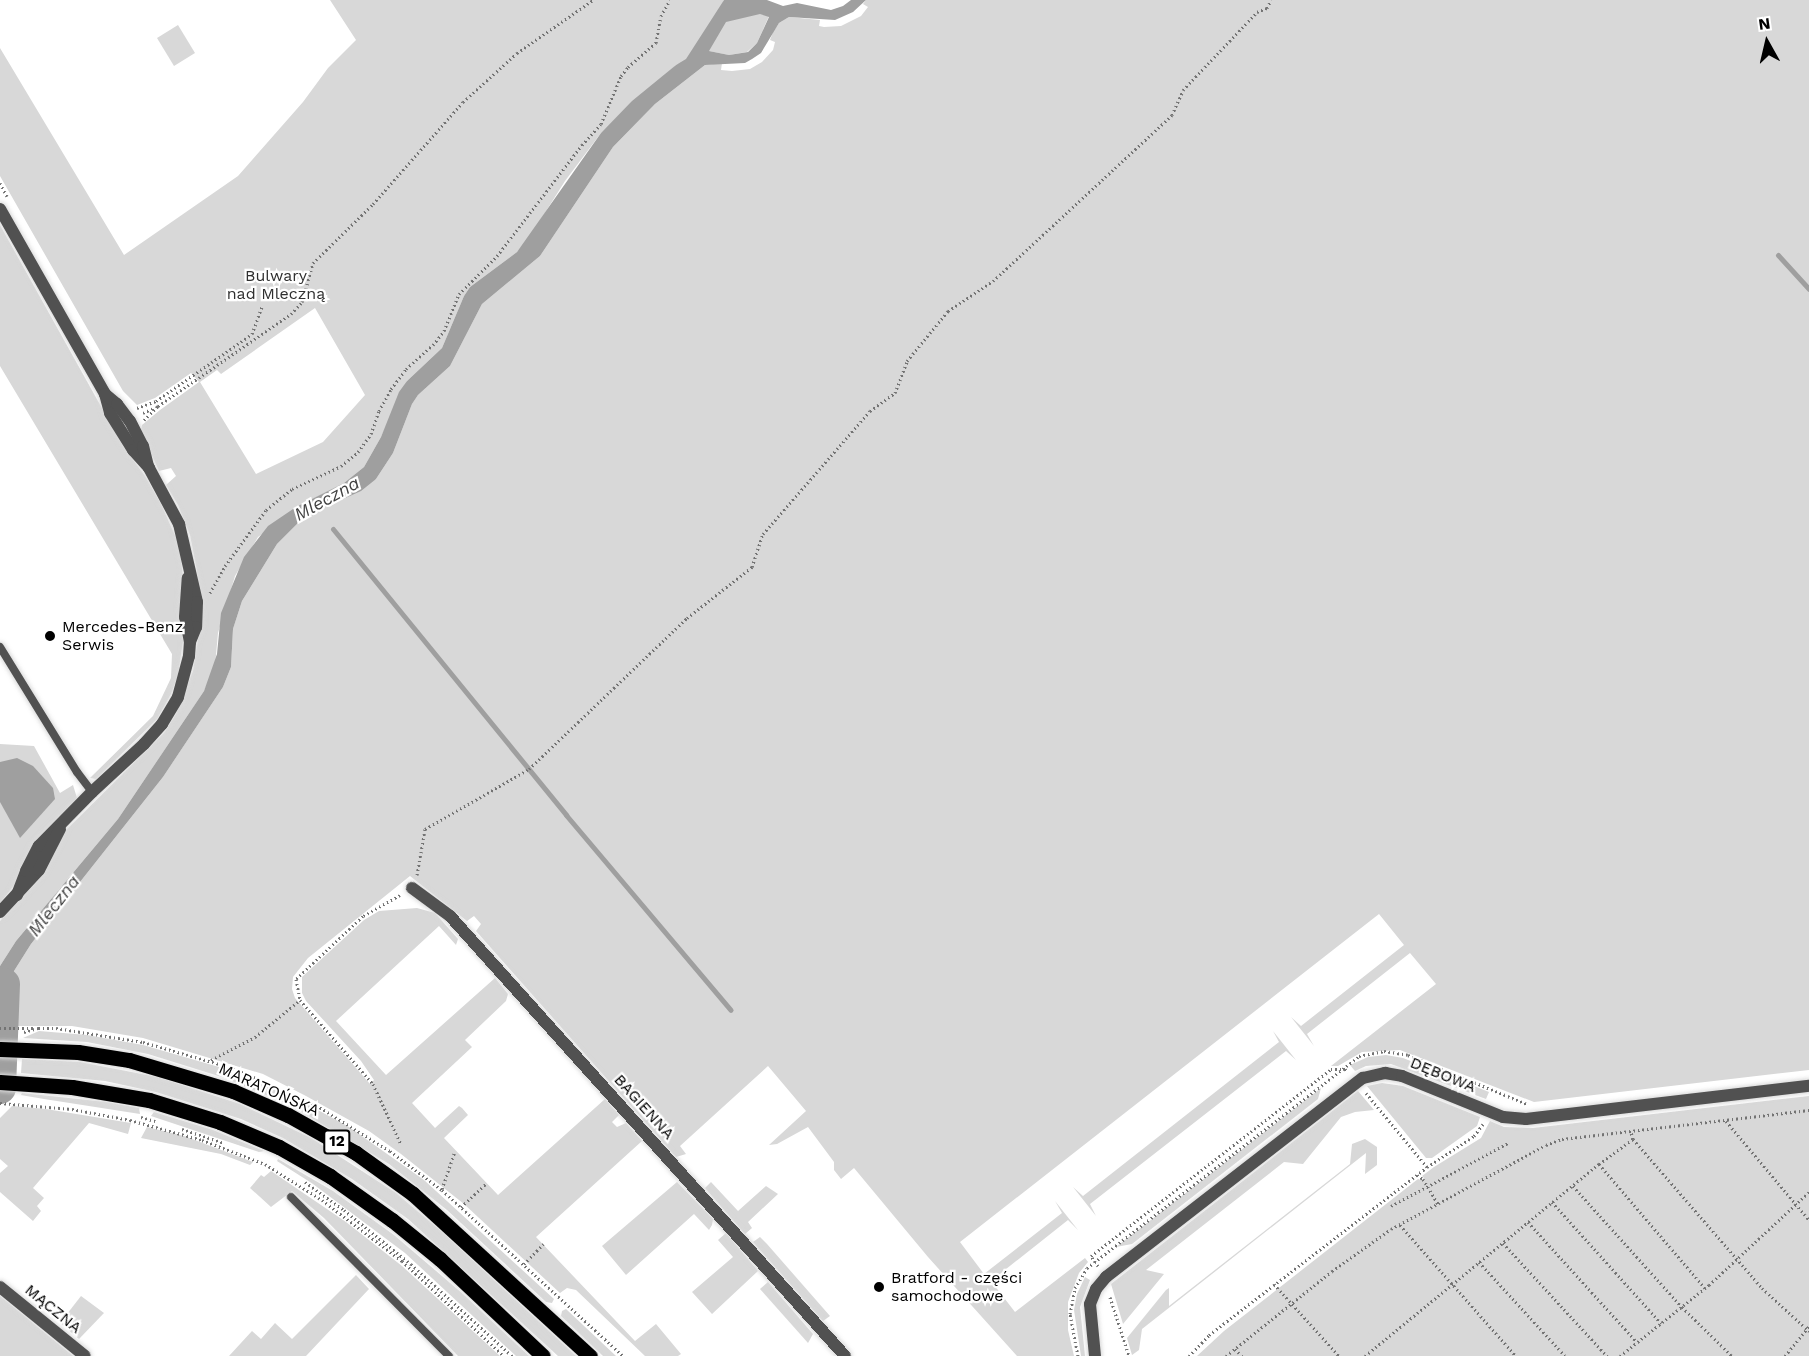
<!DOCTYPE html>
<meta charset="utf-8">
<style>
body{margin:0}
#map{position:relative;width:1809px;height:1356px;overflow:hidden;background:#fff;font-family:"Work Sans",sans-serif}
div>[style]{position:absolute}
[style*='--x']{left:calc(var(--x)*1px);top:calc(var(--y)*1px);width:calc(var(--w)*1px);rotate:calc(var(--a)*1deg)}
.green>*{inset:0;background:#d8d8d8}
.water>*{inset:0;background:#9f9f9f}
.stream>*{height:5px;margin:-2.5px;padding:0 2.5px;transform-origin:2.5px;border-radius:2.5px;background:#9f9f9f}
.river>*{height:32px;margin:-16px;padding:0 16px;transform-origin:16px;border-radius:16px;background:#9f9f9f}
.path>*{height:3px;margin-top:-1.5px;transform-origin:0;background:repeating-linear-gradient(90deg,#737373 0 1.5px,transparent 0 4.5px)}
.roads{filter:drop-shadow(0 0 2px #dbdbdb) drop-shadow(0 0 2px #dbdbdb)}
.lane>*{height:8px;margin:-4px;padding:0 4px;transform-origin:4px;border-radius:4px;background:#515151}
.street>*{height:12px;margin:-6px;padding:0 6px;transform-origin:6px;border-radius:6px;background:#515151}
.primary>*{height:15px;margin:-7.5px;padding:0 7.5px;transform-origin:7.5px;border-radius:7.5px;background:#000}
.dots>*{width:16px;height:16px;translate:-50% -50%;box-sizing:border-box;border:3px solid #fff;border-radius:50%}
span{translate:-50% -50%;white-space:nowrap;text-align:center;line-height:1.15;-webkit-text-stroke:4.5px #fff;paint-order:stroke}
.shield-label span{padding:2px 4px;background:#fff;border:2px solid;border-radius:4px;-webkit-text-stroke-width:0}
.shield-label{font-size:15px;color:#000;font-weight:700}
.park-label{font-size:16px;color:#2f2f2f}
.poi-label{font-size:16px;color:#000}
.left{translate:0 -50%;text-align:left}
.street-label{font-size:16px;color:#000}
.water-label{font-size:18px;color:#404040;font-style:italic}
.north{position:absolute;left:1737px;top:12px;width:60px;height:60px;-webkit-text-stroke:4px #fff;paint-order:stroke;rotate:352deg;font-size:16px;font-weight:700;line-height:24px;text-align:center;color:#000}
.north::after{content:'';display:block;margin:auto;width:21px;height:27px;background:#000;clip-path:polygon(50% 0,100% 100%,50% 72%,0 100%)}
</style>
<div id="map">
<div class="green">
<i style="clip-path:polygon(evenodd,330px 0,724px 0,723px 2px,769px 16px,757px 43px,747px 52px,729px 55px,709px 51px,676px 65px,601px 133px,565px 181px,529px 238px,517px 252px,470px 287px,464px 296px,442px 348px,407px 381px,381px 437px,364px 467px,344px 483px,309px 501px,258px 537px,235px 576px,218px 633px,215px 666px,204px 691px,118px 819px,16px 941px,0 966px,0 921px,38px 880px,65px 831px,164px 733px,176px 714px,193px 671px,201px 621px,197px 571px,190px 535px,178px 505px,166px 485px,176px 476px,171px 468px,159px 471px,141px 431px,142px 425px,160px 410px,199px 382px,191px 373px,155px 398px,137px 405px,123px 391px,0 176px,0 48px,124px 255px,238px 176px,303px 102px,328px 68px,356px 40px,330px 0,315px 308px,365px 395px,323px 442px,256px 474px,200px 382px,217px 370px,221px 374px,315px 308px)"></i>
<i style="clip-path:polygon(866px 0,1809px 0,1809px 1070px,1534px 1102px,1400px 1050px,1362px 1052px,1338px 1066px,1331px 1066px,1436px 984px,1410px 953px,1307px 1034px,1314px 1046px,1291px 1017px,1301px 1026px,1404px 945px,1379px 914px,960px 1242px,984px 1274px,1062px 1213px,1055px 1201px,1078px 1230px,1068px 1220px,991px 1281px,1015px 1312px,1085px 1258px,1088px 1262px,1079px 1273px,1068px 1302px,1068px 1330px,1074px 1356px,1017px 1356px,928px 1257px,854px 1168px,841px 1179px,834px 1170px,834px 1162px,808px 1127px,777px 1144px,769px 1145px,806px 1111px,768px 1066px,680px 1146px,686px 1154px,676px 1157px,476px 931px,481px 924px,474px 916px,467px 921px,410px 876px,308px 958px,293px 977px,292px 989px,295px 998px,370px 1084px,374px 1080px,361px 1061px,306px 1001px,302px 993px,302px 977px,364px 920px,379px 911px,417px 908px,435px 913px,458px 939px,456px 945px,439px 926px,336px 1021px,386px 1075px,495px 978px,508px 994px,506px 1001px,465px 1040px,472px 1047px,412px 1103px,435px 1128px,459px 1106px,462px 1108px,468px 1115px,444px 1138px,498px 1195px,605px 1099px,619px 1115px,612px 1122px,617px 1127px,626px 1123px,642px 1141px,536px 1237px,635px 1341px,656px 1324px,681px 1354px,678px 1356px,645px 1356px,576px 1290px,567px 1288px,560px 1293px,464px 1204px,401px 1154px,369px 1131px,306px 1096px,263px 1074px,143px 1038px,72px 1026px,10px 1026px,7px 996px,14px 971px,31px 944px,163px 777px,223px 687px,231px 667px,233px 629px,242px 601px,277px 544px,305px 516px,376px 479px,393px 453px,412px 404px,418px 395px,450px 366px,482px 304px,540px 256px,613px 147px,655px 104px,705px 65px,722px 63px,721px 70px,732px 71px,750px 69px,762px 62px,773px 50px,775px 42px,770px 40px,773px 32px,779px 23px,789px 17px,820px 20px,819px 26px,824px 27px,841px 26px,861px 16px,868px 7px,863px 4px)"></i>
<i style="clip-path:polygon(178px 25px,195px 53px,174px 66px,157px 38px)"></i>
<i style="clip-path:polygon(0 225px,123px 446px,145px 476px,161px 504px,177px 540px,181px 559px,183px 580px,179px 611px,183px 641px,178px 675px,171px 694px,157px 719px,96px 779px,90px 778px,153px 716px,171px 678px,172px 654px,0 366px)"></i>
<i style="clip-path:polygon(0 744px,34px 746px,60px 793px,73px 785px,77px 798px,32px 850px,15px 884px,0 903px)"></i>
<i style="clip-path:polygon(39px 1031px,87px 1035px,143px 1045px,219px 1067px,294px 1097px,349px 1127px,424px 1180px,554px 1299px,552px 1303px,546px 1302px,447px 1210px,389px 1164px,290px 1105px,225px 1078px,148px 1054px,87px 1042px,23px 1038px)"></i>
<i style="clip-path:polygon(1273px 1031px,1296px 1060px,1286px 1051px,1090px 1204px,1096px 1216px,1073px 1187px,1083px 1196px,1279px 1042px)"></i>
<i style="clip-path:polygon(1386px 1055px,1403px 1058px,1489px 1092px,1486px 1099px,1391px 1064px,1366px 1066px,1355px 1071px,1350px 1065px,1368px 1057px)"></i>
<i style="clip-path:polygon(22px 1059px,80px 1062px,157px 1077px,240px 1104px,311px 1138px,396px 1193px,442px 1232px,576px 1356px,558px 1356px,408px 1219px,352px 1179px,283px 1138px,241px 1119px,156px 1092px,105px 1081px,21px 1073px)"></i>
<i style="clip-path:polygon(1382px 1083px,1403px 1086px,1480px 1117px,1477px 1126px,1432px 1158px,1426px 1158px,1367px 1086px)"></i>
<i style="clip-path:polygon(1321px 1088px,1318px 1099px,1132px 1244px,1116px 1247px)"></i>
<i style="clip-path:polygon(1358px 1091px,1374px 1110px,1355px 1112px,1341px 1117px,1303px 1164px,1284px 1162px,1146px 1270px,1164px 1274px,1123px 1324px,1111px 1284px)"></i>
<i style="clip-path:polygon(22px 1093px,106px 1102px,139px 1108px,140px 1114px,44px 1099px,21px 1095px)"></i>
<i style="clip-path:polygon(1809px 1096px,1809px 1356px,1197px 1356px,1224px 1331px,1418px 1179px,1421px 1180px,1424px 1178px,1422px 1176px,1434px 1167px,1481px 1138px,1490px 1121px,1504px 1127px,1533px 1128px)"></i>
<i style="clip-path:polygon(12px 1106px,46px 1109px,131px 1123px,128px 1134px,89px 1123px,33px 1188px,44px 1198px,37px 1206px,41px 1211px,33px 1221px,0 1192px,0 1173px,8px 1166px,0 1159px,0 1118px)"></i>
<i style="clip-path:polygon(154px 1112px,213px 1130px,264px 1151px,259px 1152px,151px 1116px)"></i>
<i style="clip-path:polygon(147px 1127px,184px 1136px,253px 1162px,250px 1165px,221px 1154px,141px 1138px)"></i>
<i style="clip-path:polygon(1365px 1139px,1377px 1147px,1377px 1165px,1365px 1174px,1366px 1153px,1142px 1329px,1139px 1350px,1132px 1355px,1127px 1338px,1166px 1290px,1169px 1288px,1169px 1306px,1350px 1164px,1352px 1144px)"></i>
<i style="clip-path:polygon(278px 1159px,333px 1191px,394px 1235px,463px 1294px,529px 1356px,516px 1356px,405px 1253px,313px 1184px,277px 1161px)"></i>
<i style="clip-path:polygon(271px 1171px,346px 1222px,402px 1266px,500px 1356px,458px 1356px,324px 1218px,292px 1191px,271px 1207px,250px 1188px,261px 1175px,264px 1177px)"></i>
<i style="clip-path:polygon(677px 1182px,713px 1219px,712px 1225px,709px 1230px,694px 1214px,626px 1275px,602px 1246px)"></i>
<i style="clip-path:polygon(711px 1182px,738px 1211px,766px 1186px,778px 1194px,748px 1222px,752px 1228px,745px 1234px,705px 1188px)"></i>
<i style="clip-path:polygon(726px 1233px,758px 1271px,712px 1314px,692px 1292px,733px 1257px,718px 1240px)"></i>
<i style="clip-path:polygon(760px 1237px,767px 1244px,830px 1316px,823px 1321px,753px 1242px)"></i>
<i style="clip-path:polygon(356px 1275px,369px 1289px,306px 1356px,229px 1356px,252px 1331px,261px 1339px,275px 1323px,292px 1339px)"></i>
<i style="clip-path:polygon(1085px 1277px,1090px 1280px,1080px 1307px,1085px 1356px,1081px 1356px,1074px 1310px,1077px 1294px)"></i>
<i style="clip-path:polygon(768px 1282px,813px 1334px,808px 1343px,760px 1289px)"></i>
<i style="clip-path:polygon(0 1296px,73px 1356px,0 1356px)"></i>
<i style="clip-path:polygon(81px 1296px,104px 1313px,79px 1339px,60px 1323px)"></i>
<i style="clip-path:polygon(566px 1309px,616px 1356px,603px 1356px,561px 1316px,562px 1311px)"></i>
</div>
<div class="water">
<i style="clip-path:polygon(evenodd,724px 0,767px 0,783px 6px,797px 3px,831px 10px,843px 6px,851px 0,866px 0,853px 12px,835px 20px,789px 17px,779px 23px,761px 53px,752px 59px,745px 63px,705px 65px,655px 104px,613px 147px,540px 256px,482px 304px,450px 366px,418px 395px,412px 404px,393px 453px,376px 479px,361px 491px,305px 516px,277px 544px,242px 601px,233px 629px,231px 667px,223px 687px,163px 777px,31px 944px,14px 971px,7px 996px,10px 1026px,0 1026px,0 966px,16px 941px,118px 819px,204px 691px,217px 654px,221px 613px,244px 557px,268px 526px,296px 507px,344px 483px,364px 467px,381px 437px,399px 392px,407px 381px,442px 348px,464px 296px,470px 287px,517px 252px,601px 133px,632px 101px,676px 65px,686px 59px,724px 0,760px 14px,769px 17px,757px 43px,748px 52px,729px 55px,709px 51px,726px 22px,760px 14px)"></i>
<i style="clip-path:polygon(17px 758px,33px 766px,53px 788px,55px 799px,20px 838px,0 802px,0 762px)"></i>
</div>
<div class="stream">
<i style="--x:1778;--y:255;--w:46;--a:47.6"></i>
<i style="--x:333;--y:529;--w:369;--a:50.8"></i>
<i style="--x:566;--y:815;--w:255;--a:49.8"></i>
</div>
<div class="river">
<i style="--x:0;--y:1088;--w:104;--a:-87.8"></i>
</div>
<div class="path">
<i style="--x:0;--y:183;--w:15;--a:62"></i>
<i style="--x:137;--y:408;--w:20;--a:-20"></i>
<i style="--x:156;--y:401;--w:117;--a:-34.9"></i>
<i style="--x:252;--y:334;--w:29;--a:-70"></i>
<i style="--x:143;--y:413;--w:14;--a:-25"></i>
<i style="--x:144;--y:420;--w:20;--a:-45"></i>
<i style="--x:158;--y:406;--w:162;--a:-34.7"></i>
<i style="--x:291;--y:314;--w:16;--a:-47"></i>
<i style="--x:302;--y:302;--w:41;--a:-74.2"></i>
<i style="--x:313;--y:263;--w:84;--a:-44.5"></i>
<i style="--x:373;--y:204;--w:136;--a:-48.6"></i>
<i style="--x:463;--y:102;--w:73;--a:-42.2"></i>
<i style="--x:517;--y:53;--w:93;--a:-34.9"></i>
<i style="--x:210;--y:593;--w:31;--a:-61"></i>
<i style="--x:225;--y:566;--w:69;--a:-53.8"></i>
<i style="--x:266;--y:510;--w:33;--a:-39"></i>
<i style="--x:292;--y:489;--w:54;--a:-25.1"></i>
<i style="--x:341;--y:466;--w:22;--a:-39"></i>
<i style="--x:358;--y:452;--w:22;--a:-54"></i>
<i style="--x:371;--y:434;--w:24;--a:-71"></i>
<i style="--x:379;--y:411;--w:25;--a:-61"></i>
<i style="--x:391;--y:389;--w:25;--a:-53"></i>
<i style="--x:406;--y:369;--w:36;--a:-42"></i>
<i style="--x:433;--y:345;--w:18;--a:-52"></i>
<i style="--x:444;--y:331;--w:40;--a:-68"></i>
<i style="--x:459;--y:294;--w:54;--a:-45"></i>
<i style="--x:497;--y:256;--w:140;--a:-52.6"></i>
<i style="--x:582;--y:145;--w:28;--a:-48"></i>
<i style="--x:601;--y:124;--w:52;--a:-67.4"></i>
<i style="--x:621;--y:76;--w:11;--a:-52"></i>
<i style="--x:628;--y:67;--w:37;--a:-41"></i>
<i style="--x:656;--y:43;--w:27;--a:-80"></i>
<i style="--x:661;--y:16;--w:18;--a:-61"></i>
<i style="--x:417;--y:875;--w:47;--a:-80.1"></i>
<i style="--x:425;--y:829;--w:120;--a:-30"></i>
<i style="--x:529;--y:769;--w:219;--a:-43.7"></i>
<i style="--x:687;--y:618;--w:83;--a:-38.1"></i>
<i style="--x:752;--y:567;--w:35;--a:-72"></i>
<i style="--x:763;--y:534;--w:163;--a:-49"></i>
<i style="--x:870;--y:411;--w:31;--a:-36"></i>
<i style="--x:895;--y:393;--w:34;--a:-69"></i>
<i style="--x:907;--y:361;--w:65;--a:-50.6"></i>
<i style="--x:948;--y:311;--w:54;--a:-33.7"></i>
<i style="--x:993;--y:281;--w:244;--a:-42.8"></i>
<i style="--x:1172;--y:115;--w:27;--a:-66"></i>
<i style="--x:1183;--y:90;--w:108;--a:-46.5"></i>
<i style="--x:1257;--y:12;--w:11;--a:-22"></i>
<i style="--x:1267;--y:8;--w:9;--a:-63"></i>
<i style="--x:400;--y:895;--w:43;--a:150.4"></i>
<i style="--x:363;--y:916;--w:92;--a:136.8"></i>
<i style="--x:296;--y:979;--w:21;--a:79"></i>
<i style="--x:300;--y:1000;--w:111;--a:49"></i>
<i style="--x:373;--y:1084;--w:66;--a:65"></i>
<i style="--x:0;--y:1028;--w:34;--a:0"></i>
<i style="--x:24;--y:1032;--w:15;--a:-16"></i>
<i style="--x:38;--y:1028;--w:18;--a:0"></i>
<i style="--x:56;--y:1028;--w:88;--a:9.1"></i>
<i style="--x:143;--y:1042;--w:94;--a:16.1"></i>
<i style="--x:233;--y:1068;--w:91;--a:24"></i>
<i style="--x:316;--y:1105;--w:87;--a:31.9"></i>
<i style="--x:390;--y:1151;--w:65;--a:36.9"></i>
<i style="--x:442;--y:1190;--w:246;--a:42.5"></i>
<i style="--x:211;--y:1060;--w:50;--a:-27.6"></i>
<i style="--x:255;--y:1037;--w:58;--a:-39.4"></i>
<i style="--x:1366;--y:1093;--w:96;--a:50.5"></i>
<i style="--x:1427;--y:1167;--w:56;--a:-33.4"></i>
<i style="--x:1474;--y:1136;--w:15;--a:-53"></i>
<i style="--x:0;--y:1103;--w:72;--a:4.8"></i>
<i style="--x:72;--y:1109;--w:59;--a:10.7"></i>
<i style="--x:130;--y:1120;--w:75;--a:15.5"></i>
<i style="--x:202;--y:1140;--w:67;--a:20.9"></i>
<i style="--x:265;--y:1164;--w:67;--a:32.3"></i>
<i style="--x:322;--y:1200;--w:101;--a:37.3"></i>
<i style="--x:402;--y:1261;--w:139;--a:43"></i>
<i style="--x:141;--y:1117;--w:15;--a:16"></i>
<i style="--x:1726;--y:1121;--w:129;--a:50"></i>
<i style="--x:182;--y:1129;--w:44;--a:18.4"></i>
<i style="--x:1633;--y:1139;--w:197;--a:49.1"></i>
<i style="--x:1762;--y:1288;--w:64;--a:42.5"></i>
<i style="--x:1599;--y:1164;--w:163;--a:49.5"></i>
<i style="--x:1417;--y:1175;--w:7;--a:34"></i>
<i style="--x:1423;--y:1179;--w:29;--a:59"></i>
<i style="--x:305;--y:1182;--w:48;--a:35.7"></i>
<i style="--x:344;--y:1210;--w:86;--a:38.9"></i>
<i style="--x:411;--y:1264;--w:137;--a:42.3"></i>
<i style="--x:1573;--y:1186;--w:163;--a:48"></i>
<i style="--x:1682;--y:1307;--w:70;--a:44.4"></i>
<i style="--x:442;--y:1189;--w:40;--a:-71.1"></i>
<i style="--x:1552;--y:1202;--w:163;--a:48"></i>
<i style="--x:1391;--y:1206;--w:133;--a:-28.3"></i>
<i style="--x:461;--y:1207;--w:35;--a:-43"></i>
<i style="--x:1528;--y:1222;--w:162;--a:47.8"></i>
<i style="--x:1400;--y:1225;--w:175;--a:48.5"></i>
<i style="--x:1503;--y:1243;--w:154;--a:47.4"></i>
<i style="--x:1479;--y:1262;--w:127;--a:47.5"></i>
<i style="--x:524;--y:1264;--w:28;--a:-46"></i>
<i style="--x:1098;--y:1266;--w:12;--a:-125"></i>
<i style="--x:1091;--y:1256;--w:304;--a:-37.9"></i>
<i style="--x:1331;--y:1069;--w:14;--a:0"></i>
<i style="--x:1345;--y:1069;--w:4;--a:45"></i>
<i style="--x:1274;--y:1284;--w:97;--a:47.9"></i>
<i style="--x:1110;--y:1297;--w:62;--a:72.1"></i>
<i style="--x:1235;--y:1349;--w:10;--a:45"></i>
<i style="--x:1078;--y:1356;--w:43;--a:-100.8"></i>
<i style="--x:1070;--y:1314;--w:26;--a:-79"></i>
<i style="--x:1075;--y:1288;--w:23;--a:-59"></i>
<i style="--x:1087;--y:1268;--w:345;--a:-37.9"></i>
<i style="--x:1359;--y:1056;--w:25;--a:-11"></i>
<i style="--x:1384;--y:1051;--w:24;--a:9"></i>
<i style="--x:1408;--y:1055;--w:129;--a:22.4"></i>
<i style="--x:1189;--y:1356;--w:29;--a:-46"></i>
<i style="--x:1209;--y:1335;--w:275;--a:-37.6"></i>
<i style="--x:1226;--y:1356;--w:136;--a:-38.7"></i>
<i style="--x:1332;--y:1271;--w:72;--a:-35.4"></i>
<i style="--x:1391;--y:1229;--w:176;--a:-28.5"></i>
<i style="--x:1546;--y:1145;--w:17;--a:-21"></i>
<i style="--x:1562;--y:1139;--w:249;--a:-6.7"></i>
<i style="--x:1365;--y:1356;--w:303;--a:-39.4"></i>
<i style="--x:1599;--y:1164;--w:42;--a:-36.3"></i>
<i style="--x:1633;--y:1139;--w:7;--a:-106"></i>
<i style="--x:1620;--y:1356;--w:114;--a:-38.6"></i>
<i style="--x:1709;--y:1285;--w:137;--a:-42.9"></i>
<i style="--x:1785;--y:1356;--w:38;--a:-51"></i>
</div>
<div class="roads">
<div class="lane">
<i style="--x:0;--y:647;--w:147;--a:58.4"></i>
<i style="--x:77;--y:772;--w:25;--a:53"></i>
<i style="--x:291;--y:1197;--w:224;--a:45.2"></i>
</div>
<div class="street">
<i style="--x:0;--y:209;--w:213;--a:60.4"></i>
<i style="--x:105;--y:394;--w:20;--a:75"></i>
<i style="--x:110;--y:413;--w:44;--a:58.1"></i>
<i style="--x:133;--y:450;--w:24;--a:48"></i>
<i style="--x:149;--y:468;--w:64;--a:61.8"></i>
<i style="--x:179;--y:524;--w:80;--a:77"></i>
<i style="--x:197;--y:602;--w:25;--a:92"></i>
<i style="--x:196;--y:627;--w:16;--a:112"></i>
<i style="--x:105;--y:394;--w:16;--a:40"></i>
<i style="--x:117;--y:404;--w:21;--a:53"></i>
<i style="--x:130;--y:421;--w:28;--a:63"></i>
<i style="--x:143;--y:446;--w:21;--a:76"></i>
<i style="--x:412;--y:888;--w:47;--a:36.4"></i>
<i style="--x:450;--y:916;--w:591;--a:48.08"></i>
<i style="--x:17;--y:895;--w:26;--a:-69"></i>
<i style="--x:26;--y:871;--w:28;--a:-63"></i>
<i style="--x:39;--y:846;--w:76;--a:-45.5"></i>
<i style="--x:92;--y:792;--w:71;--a:-42.7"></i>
<i style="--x:144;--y:744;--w:27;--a:-48"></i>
<i style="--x:162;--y:724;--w:31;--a:-59"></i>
<i style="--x:178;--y:697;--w:42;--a:-75"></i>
<i style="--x:189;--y:656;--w:14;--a:-86"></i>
<i style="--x:190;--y:642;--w:25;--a:-101"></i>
<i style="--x:185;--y:617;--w:39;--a:-86"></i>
<i style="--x:0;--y:912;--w:57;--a:-47.1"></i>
<i style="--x:39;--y:870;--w:46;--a:-62.9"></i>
<i style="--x:0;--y:1287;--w:109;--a:39.1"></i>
<i style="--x:1095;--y:1356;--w:52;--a:-95.5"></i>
<i style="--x:1090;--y:1304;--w:16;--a:-68"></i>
<i style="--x:1096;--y:1289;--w:16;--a:-50"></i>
<i style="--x:1106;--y:1277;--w:325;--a:-37.8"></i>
<i style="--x:1363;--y:1078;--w:23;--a:-13"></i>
<i style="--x:1385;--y:1073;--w:17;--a:10"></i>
<i style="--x:1402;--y:1076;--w:109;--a:22.1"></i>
<i style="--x:1503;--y:1117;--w:23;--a:5"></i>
<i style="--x:1526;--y:1119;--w:285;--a:-6.7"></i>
</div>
<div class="primary">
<i style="--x:0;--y:1049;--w:78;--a:2.2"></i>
<i style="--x:78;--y:1052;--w:52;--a:8.9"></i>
<i style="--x:129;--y:1060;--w:109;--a:16.6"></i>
<i style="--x:233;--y:1091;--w:60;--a:23.6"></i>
<i style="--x:288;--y:1115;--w:78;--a:29.2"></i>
<i style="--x:356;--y:1153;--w:70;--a:35.7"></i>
<i style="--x:413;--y:1194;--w:240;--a:42.5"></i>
<i style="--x:0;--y:1082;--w:72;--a:4"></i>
<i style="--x:72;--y:1087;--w:78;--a:9.6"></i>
<i style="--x:149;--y:1100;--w:74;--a:17.2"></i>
<i style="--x:220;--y:1122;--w:64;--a:23"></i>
<i style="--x:279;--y:1147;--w:59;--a:29.6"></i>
<i style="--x:330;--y:1176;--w:76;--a:35.4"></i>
<i style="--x:392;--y:1220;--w:62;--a:39.1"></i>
<i style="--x:440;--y:1259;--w:141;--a:43.3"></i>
</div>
</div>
<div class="dots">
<i style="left:50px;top:636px;background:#000"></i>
<i style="left:879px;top:1287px;background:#000"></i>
</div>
<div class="shield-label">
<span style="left:337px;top:1142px">12</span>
</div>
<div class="park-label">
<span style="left:276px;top:285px">Bulwary<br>nad Mleczną</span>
</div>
<div class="poi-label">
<span class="left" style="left:62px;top:636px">Mercedes-Benz<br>Serwis</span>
<span class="left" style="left:891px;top:1287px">Bratford - części<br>samochodowe</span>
</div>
<div class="street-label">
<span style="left:1443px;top:1075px;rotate:22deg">DĘBOWA</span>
<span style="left:269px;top:1090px;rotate:24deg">MARATOŃSKA</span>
<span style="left:644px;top:1107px;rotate:48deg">BAGIENNA</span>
<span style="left:53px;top:1309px;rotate:39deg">MĄCZNA</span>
</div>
<div class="water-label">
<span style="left:327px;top:499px;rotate:-29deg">Mleczna</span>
<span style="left:54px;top:906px;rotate:-52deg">Mleczna</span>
</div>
<div class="north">N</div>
</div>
